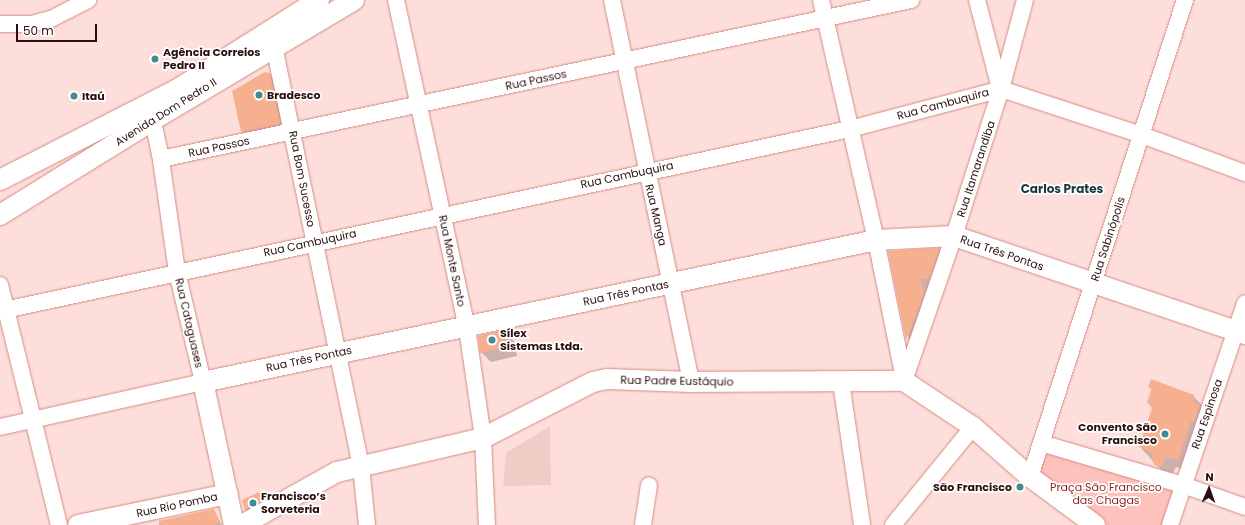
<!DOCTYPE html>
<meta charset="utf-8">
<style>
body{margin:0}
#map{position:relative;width:1245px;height:525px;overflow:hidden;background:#fededa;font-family:Poppins,sans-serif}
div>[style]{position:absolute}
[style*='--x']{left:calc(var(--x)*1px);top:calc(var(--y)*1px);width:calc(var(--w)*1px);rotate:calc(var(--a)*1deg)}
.built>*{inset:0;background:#f0ccc7}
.green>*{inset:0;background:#fcc2bb}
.shadow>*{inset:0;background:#0003}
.building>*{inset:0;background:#f6b08f}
.roads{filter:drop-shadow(0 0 1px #d58b83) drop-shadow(0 0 1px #d58b83)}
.minor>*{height:16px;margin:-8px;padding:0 8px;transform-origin:8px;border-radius:8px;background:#fff}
.major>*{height:20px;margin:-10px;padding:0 10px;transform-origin:10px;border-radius:10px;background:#fff}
.dots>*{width:11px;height:11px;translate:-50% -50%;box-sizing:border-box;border:2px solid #fff;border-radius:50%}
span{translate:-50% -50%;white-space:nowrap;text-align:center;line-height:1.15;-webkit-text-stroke:3.5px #fff;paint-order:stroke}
.poi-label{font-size:11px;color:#2a0f0d;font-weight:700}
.left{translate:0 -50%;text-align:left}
.right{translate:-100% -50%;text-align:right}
.street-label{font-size:11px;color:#2a0f0d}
.park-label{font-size:11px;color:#8e1f1e}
.neighbourhood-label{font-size:12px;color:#17393e;font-weight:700}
.north{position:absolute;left:1189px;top:469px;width:40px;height:40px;-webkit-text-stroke:3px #fff;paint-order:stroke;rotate:2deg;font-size:11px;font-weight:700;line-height:16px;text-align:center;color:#2a0f0d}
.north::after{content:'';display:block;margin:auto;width:14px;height:18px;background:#2a0f0d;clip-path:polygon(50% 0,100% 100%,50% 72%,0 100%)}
.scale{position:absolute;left:16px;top:24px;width:81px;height:18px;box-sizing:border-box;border:2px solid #2a0f0d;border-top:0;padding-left:5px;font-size:12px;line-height:14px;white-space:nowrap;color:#2a0f0d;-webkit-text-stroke:3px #fff;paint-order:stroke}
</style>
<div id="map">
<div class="built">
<i style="clip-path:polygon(550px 426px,551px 485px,503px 486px,506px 453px)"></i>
</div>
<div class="green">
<i style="clip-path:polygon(1041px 443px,1183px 485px,1170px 525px,1095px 525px,1030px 477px)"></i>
</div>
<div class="shadow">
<i style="clip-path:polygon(269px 74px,280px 84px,290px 134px,252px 142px,242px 132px,233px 91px)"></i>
<i style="clip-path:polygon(939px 249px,949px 259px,917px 349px,909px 340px,889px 252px)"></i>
<i style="clip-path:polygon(504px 331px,514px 341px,517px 356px,491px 362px,481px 352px)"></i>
<i style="clip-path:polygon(1149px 387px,1193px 396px,1203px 406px,1188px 470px,1176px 467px,1171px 476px,1167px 476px,1140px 447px,1153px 408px,1152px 390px)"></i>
<i style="clip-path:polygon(258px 493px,267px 505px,251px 515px,246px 510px,243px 500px)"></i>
<i style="clip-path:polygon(213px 510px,222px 525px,175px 525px)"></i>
</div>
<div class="building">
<i style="clip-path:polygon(265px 72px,270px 73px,280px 124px,241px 132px,232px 91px)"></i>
<i style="clip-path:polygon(940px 248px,929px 279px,921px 279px,924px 294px,906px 340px,888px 251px)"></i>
<i style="clip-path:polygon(504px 330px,508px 346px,480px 353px,478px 336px)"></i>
<i style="clip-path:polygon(1151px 379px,1194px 395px,1194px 402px,1200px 405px,1195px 421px,1191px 421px,1178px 460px,1166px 457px,1161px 467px,1156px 466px,1152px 461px,1152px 453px,1139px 447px,1152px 408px,1147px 402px,1152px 388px,1148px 387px)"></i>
<i style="clip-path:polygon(259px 492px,263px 500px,245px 510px,242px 500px)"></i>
<i style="clip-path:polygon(214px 509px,220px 522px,214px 525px,159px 525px,159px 521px)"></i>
</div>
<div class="roads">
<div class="minor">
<i style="--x:396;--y:0;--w:336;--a:77.8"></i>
<i style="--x:467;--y:328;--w:111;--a:81.7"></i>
<i style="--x:483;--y:438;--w:87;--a:87.4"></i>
<i style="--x:612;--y:0;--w:390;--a:78.3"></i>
<i style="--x:821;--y:0;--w:246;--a:77.1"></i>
<i style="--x:876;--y:240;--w:142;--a:78.6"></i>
<i style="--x:977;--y:0;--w:91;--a:75.4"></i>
<i style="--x:0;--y:24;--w:32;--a:0"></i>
<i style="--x:32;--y:24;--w:20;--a:-15"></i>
<i style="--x:51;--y:19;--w:42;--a:-27.2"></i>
<i style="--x:274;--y:46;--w:429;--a:78.3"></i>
<i style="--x:361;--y:466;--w:59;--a:84.2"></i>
<i style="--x:161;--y:159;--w:767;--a:-11.97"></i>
<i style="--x:0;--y:285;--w:247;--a:76.2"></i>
<i style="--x:0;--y:311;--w:869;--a:-12.09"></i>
<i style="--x:850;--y:129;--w:156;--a:-14.8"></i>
<i style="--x:1001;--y:89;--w:148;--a:18.1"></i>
<i style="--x:1142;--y:135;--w:110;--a:20.3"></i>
<i style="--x:904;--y:381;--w:153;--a:-71"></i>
<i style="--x:954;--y:236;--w:154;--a:-72.3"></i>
<i style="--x:1001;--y:89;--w:92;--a:-74.9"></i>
<i style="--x:841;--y:382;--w:145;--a:81.6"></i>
<i style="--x:0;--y:427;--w:208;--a:-12.5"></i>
<i style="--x:203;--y:382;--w:113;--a:-103.3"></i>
<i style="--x:177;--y:272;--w:114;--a:-98.1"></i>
<i style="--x:161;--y:159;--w:40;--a:-102"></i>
<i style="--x:1041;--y:443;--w:148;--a:16.5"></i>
<i style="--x:1183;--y:485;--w:66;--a:19.5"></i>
<i style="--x:1030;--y:477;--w:502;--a:-72"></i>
<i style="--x:643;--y:525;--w:40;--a:-81.5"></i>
<i style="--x:893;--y:525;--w:127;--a:-50.8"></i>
<i style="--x:1170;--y:525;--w:234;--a:-71.3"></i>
</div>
<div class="major">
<i style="--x:0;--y:180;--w:200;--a:-27.1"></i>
<i style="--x:178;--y:89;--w:167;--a:-32.3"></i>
<i style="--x:0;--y:215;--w:180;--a:-31.8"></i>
<i style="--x:153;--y:120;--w:234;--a:-30.8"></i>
<i style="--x:78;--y:525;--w:153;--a:-11.7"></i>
<i style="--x:234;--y:525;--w:146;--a:-102.2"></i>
<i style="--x:203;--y:382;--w:688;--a:-11.91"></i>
<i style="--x:876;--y:240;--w:78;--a:-2.9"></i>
<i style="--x:954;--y:236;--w:307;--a:18.6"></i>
<i style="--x:242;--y:525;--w:109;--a:-29.2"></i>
<i style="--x:337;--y:472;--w:150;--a:-13.1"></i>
<i style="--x:483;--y:438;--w:123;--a:-27"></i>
<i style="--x:593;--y:382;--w:14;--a:-12"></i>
<i style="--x:607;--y:379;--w:84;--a:2"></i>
<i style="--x:691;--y:382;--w:213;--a:-0.3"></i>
<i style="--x:904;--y:381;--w:83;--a:33.7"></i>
<i style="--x:973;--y:427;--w:76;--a:41.3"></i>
<i style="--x:1030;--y:477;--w:81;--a:36.4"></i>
</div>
</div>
<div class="dots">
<i style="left:155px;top:59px;background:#448a93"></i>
<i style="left:259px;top:95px;background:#448a93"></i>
<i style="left:74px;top:96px;background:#448a93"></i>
<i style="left:492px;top:340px;background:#448a93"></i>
<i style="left:1165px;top:434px;background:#448a93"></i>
<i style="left:1020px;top:487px;background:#448a93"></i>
<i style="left:253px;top:503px;background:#448a93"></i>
</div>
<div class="poi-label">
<span class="left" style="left:163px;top:59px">Agência Correios<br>Pedro II</span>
<span class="left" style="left:267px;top:95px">Bradesco</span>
<span class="left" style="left:82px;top:96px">Itaú</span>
<span class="left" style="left:500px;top:340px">Sílex<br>Sistemas Ltda.</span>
<span class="right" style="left:1157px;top:434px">Convento São<br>Francisco</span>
<span class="right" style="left:1012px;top:487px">São Francisco</span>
<span class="left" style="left:261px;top:503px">Francisco’s<br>Sorveteria</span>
</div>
<div class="street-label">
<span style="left:536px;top:80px;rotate:-12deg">Rua Passos</span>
<span style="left:943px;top:104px;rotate:-15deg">Rua Cambuquira</span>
<span style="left:166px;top:112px;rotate:-32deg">Avenida Dom Pedro II</span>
<span style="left:219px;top:147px;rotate:-12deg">Rua Passos</span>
<span style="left:976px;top:169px;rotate:-72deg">Rua Itamarandiba</span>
<span style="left:627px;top:175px;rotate:-12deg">Rua Cambuquira</span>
<span style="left:302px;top:179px;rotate:79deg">Rua Bom Sucesso</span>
<span style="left:656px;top:215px;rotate:77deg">Rua Manga</span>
<span style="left:1108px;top:239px;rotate:-72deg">Rua Sabinópolis</span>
<span style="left:310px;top:243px;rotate:-12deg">Rua Cambuquira</span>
<span style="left:1002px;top:253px;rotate:19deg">Rua Três Pontas</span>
<span style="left:452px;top:261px;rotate:78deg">Rua Monte Santo</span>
<span style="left:626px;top:293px;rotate:-12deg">Rua Três Pontas</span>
<span style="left:189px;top:323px;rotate:77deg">Rua Cataguases</span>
<span style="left:309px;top:359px;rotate:-12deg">Rua Três Pontas</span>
<span style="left:677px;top:381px;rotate:1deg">Rua Padre Eustáquio</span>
<span style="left:1207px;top:414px;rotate:-71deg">Rua Espinosa</span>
<span style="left:177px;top:505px;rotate:-12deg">Rua Rio Pomba</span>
</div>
<div class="park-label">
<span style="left:1106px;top:494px">Praça São Francisco<br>das Chagas</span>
</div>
<div class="neighbourhood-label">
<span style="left:1062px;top:189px">Carlos Prates</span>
</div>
<div class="north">N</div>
<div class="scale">50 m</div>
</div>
